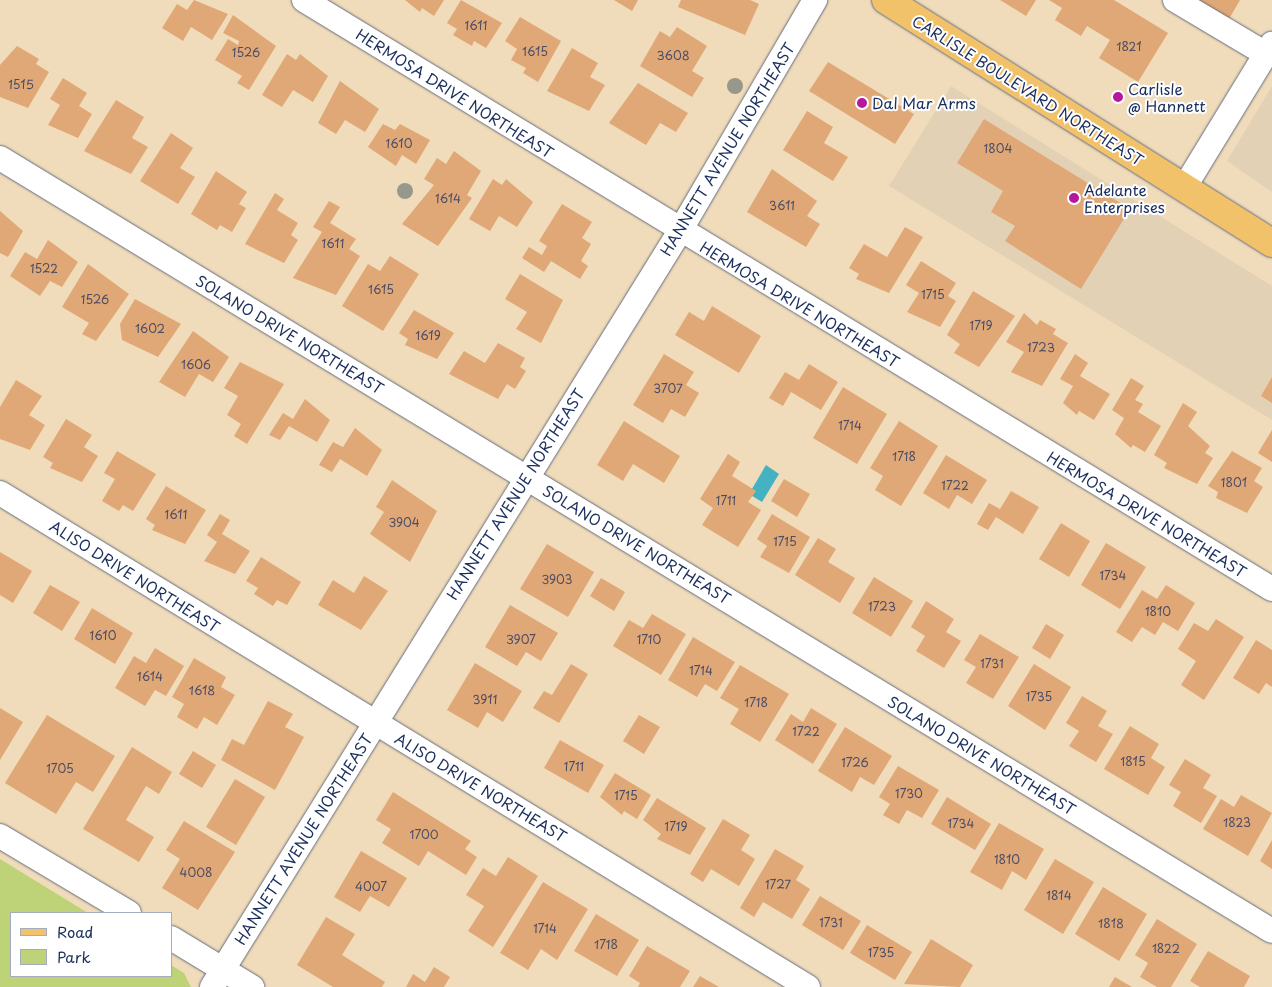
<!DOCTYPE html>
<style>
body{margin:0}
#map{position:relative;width:1272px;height:987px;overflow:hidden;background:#f0dcba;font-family:"Playpen Sans",sans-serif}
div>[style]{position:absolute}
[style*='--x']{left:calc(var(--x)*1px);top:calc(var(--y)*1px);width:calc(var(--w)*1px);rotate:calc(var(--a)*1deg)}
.built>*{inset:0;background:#e3d1b6}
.green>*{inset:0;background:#bed377}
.water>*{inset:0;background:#44b2c0}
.building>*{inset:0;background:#e0a877}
.roads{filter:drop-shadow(0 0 1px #666c7e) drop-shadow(0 0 1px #666c7e)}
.minor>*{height:24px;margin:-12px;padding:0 12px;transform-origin:12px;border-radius:12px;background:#fff}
.major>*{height:28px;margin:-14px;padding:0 14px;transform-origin:14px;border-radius:14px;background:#f2c26a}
.trees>*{width:16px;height:16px;margin:-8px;border-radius:50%;background:#96988c}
.dots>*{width:14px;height:14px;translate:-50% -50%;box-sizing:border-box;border:2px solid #fff;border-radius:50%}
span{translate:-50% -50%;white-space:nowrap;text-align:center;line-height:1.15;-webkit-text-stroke:4px #fff;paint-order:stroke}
.number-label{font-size:12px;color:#4c4d64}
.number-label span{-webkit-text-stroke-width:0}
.poi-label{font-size:15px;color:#1b2f5e}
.left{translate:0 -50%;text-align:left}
.street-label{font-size:15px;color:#1b2f5e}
.legend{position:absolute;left:10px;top:912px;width:162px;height:65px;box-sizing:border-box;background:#fff;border:1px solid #a4acbf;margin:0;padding:6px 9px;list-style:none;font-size:15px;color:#1b2f5e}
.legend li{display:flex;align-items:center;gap:10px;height:25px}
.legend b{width:25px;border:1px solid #a4acbf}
</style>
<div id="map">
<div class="built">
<i style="clip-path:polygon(951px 86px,1272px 286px,1272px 420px,889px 186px)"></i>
<i style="clip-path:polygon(1272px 86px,1272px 192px,1227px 161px)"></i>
</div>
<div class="green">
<i style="clip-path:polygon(0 859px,88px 913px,11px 913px,11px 976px,171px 976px,171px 965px,184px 973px,191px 987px,0 987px)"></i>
</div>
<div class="water">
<i style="clip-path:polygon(766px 465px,779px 474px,762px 502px,749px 494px)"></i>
</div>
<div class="building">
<i style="clip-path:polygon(194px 0,228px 14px,212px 40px,191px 27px,183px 41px,162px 28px,177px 4px,187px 10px)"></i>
<i style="clip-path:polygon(405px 0,444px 0,434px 16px,422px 8px,420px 12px)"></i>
<i style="clip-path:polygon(461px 0,502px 23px,486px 48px,474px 41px,472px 46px,453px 35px,457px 29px,447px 23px)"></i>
<i style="clip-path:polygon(614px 0,638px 0,632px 11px)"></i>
<i style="clip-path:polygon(681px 0,750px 0,759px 4px,745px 35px,678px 7px)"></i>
<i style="clip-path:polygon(1000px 0,1036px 0,1026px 16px)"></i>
<i style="clip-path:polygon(1049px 0,1114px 0,1168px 33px,1138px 82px,1099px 58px,1110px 40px,1087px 26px,1081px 36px,1055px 20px,1062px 8px)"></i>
<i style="clip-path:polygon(1197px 0,1240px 0,1229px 19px)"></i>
<i style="clip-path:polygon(233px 15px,276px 46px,249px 90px,237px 83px,242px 76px,215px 60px,228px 39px,238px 45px,239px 41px,223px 33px)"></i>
<i style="clip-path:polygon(520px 17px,561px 41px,538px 82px,523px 73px,526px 68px,511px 60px,517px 49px,505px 41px)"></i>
<i style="clip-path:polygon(677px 27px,707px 46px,692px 71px,704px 78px,692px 97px,640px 66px,660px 31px,670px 37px)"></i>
<i style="clip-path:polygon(17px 46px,39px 59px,36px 64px,49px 72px,28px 108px,0 97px,0 65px)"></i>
<i style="clip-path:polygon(572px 48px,598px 63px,590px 77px,605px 85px,589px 111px,547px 91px)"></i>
<i style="clip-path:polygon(287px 54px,296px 60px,300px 54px,328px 76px,313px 102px,293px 90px,282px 107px,262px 95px)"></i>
<i style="clip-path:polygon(828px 62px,914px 114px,895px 144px,809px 91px)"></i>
<i style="clip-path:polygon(63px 78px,87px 93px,79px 106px,92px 114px,78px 138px,48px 125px,60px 105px,50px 99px)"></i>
<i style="clip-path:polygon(340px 81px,379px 109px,365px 132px,345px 120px,336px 134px,318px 123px)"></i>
<i style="clip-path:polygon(638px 83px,688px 113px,676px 132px,660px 123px,646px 145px,609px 123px)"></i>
<i style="clip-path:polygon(116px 100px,144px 117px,132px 138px,148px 147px,131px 174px,84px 151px)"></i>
<i style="clip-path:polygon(807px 111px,833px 127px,824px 143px,848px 157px,833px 181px,783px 150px)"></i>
<i style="clip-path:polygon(984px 119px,1130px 209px,1081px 289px,1005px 241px,1015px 226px,991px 212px,1003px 191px,957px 163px)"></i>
<i style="clip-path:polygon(383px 124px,395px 130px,400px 124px,430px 140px,416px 164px,402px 155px,396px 166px,368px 147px)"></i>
<i style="clip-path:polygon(171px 133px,193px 148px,180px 168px,195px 177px,178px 204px,140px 181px)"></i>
<i style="clip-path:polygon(454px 151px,481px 171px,467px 195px,472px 198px,438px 246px,402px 224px,434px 185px,424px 179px,437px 158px,446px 164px)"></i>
<i style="clip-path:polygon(772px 169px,817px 201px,807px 216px,820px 224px,806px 247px,747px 212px)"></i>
<i style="clip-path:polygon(216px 171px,247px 192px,239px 204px,246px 208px,232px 232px,220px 225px,217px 230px,191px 214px)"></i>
<i style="clip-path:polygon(493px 179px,502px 185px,506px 179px,533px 202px,517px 227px,499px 216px,490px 231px,469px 219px)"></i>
<i style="clip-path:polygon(275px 193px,284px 199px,277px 210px,298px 223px,291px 235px,298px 240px,284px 263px,245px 244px)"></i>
<i style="clip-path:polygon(329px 201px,340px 207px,330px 223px,356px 239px,349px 249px,360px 256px,336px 295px,293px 278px,322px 232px,313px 227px)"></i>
<i style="clip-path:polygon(562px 204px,592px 222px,582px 238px,591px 244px,581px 261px,588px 266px,580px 279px,551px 261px,544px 272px,522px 258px,529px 247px,542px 255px,547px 246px,539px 241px)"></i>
<i style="clip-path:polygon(0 211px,23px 231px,8px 257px,0 253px)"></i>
<i style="clip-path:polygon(905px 227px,923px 237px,889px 293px,856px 279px,859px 274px,849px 268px,864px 244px,887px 257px)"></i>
<i style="clip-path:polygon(48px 240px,78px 262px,62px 287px,50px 281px,40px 296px,10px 276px,25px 252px,37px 259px)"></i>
<i style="clip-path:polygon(390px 256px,419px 274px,383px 331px,342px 306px,368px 264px,380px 271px)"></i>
<i style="clip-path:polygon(921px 261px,956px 283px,948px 296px,956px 301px,940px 327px,907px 312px,919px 293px,906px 285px)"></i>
<i style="clip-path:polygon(88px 264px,129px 294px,96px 341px,82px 334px,89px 323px,62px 307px)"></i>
<i style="clip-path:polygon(520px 274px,563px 300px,541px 343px,516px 329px,527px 312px,505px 299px)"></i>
<i style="clip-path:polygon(973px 291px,1015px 316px,979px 367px,954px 353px,960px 344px,947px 335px)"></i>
<i style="clip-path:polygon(135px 299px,181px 324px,158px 357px,122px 340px,120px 324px)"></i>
<i style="clip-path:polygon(712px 306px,761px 336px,739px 373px,675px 335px,689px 312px,704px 321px)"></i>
<i style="clip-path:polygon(414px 310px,454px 333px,437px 359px,405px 345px,408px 339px,399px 333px)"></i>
<i style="clip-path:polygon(1024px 313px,1037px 325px,1040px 320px,1056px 329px,1053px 334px,1068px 343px,1042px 386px,1011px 372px,1024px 352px,1006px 342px)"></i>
<i style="clip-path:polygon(193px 331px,229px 357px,213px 382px,199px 374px,185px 397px,159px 382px)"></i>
<i style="clip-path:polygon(498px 343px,525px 358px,520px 367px,526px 371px,515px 389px,507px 384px,498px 399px,449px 374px,464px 351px,485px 363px)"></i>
<i style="clip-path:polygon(664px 354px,694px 372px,686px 385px,699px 393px,685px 417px,671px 409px,663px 423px,633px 405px)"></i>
<i style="clip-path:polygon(1075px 354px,1088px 363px,1080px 376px,1110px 394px,1094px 420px,1079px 411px,1077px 415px,1063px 403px,1073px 386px,1060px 379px)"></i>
<i style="clip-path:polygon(240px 362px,284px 384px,247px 444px,234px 436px,241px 424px,227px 415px,238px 396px,224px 388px)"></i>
<i style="clip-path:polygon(809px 364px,838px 382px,821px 410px,791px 392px,783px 406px,769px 398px,785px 372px,799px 380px)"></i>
<i style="clip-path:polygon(1272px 377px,1272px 403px,1261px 396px)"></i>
<i style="clip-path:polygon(1131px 378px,1144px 386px,1135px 400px,1143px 404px,1138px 412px,1161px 426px,1145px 452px,1133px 445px,1131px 448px,1115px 434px,1124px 418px,1112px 410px)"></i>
<i style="clip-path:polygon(16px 380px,42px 396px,29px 415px,45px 425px,30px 450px,0 439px,0 407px)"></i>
<i style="clip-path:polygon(843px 387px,887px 414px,857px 464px,813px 438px)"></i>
<i style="clip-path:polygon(305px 399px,330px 420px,317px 442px,289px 426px,280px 440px,269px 435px,283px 413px,293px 419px)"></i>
<i style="clip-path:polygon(1183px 403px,1197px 412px,1188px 426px,1210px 446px,1205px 453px,1213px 458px,1197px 484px,1164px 468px,1167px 463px,1154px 455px)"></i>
<i style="clip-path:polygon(66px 419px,92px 435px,84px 447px,98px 456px,82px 482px,50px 468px,53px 463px,43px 457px)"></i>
<i style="clip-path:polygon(624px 421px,680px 456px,664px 483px,633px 464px,623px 481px,597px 465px)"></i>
<i style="clip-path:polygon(899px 421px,938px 446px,901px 506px,875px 490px,883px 476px,870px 468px)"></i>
<i style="clip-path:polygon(355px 428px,382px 450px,367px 476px,340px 459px,332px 472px,319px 465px,333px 442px,343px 447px)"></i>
<i style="clip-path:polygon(1272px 430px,1272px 462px,1258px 453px)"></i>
<i style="clip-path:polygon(117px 451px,156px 474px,133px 511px,123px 505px,119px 511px,102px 501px,115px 479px,104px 473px)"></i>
<i style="clip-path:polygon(1232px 451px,1262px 468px,1254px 481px,1263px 487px,1247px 513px,1216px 498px,1218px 492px,1208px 486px)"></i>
<i style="clip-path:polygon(728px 454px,740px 462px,732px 476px,756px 491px,748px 502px,761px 510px,738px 547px,702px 525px,713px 508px,700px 499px)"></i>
<i style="clip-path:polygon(946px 455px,987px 480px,972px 504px,957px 495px,949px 509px,923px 493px)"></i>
<i style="clip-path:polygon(784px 479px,810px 494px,797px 517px,771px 501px)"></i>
<i style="clip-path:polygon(392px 480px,437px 511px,410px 562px,370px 534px,384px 512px,376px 507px)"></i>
<i style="clip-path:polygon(166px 486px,206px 510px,185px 544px,152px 530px,155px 525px,146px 519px)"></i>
<i style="clip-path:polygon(1011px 491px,1039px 507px,1023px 534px,996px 517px,988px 530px,977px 524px,989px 503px,1000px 509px)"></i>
<i style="clip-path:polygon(220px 514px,230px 520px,222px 534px,250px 551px,235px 574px,204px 561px,217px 542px,207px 535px)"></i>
<i style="clip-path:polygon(772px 514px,810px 537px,789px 573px,760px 557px,767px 546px,757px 539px)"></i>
<i style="clip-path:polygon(1061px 523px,1090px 541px,1069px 577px,1039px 559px)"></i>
<i style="clip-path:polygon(818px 538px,836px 549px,828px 562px,855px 578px,840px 603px,795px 575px)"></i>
<i style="clip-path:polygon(1106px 543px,1146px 567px,1120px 609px,1081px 585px)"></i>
<i style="clip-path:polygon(547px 544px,594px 572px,568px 617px,520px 589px)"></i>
<i style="clip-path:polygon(0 552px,32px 571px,13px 603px,0 595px)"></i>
<i style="clip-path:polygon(261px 557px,301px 582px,287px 605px,277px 600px,273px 606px,254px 594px,258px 588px,246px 581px)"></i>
<i style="clip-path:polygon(364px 576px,388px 591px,361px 630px,318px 605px,333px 580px,354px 593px)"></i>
<i style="clip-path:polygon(874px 577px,913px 601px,891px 637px,852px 613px)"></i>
<i style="clip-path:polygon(601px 578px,625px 592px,614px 611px,590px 596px)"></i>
<i style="clip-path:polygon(50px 585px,80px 602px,62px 631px,33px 613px)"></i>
<i style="clip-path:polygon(1166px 585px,1195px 603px,1178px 631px,1163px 622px,1155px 635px,1142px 627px,1132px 642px,1116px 632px,1142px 590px,1157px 599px)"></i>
<i style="clip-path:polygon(926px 601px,954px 619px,946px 632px,961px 641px,944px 668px,916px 651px,925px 636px,911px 627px)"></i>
<i style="clip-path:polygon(510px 605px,558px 633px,541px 661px,526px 652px,517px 666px,485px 647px)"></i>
<i style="clip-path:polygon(92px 608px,133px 633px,115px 664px,74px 639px)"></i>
<i style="clip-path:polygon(652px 614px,686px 634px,661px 675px,613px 646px,629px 620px,643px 628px)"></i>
<i style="clip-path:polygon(1216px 619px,1244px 637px,1204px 700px,1181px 685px,1196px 661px,1178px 649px,1194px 623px,1208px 631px)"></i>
<i style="clip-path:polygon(1046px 624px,1064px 635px,1050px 659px,1032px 648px)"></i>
<i style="clip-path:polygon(980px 634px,1019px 657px,993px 699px,966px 683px,976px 667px,964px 660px)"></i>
<i style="clip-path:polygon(693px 637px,735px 662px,717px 691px,705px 684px,697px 697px,668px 680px)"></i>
<i style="clip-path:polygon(1256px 640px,1272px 650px,1272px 687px,1266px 683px,1259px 694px,1233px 678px)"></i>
<i style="clip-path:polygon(155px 648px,184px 666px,166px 696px,155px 690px,145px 706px,115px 688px,134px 656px,146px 663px)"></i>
<i style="clip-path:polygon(194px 658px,226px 677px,221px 687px,235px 695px,217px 725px,204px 717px,197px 729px,177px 717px,184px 704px,172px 697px)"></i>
<i style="clip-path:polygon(475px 663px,522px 691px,503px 722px,487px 712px,478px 728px,447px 710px)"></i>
<i style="clip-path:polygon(571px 664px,588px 674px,559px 723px,533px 708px,544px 691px,552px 695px)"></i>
<i style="clip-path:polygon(1034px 664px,1071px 687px,1045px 730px,1008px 706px)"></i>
<i style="clip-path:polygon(740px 665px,789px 694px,760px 742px,730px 724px,739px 709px,720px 698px)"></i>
<i style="clip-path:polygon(1082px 696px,1107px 711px,1098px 726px,1113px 734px,1096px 762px,1069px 746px,1079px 731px,1066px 723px)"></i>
<i style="clip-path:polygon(268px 701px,293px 714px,285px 727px,304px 737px,275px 790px,221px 760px,232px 739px,244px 745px)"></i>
<i style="clip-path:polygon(0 708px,23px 722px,0 760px)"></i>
<i style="clip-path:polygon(811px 708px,837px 724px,813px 764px,775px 740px,791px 714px,803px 722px)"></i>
<i style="clip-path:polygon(47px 715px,115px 756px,93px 792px,76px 782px,56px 814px,5px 783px)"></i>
<i style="clip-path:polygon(639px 715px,660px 727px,644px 754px,623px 741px)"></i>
<i style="clip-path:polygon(1130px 726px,1159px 744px,1151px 758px,1165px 767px,1148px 795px,1104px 769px)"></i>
<i style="clip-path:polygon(845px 727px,892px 756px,874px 785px,860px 777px,852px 792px,818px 771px)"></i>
<i style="clip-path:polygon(560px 740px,604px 765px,588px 793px,544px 768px)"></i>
<i style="clip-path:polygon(132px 747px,172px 772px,159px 794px,146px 786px,126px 820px,154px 837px,139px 862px,83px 829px)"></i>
<i style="clip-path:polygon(193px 751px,216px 765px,202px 788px,179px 774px)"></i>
<i style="clip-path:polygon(1185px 759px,1211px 775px,1203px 788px,1217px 796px,1201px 823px,1173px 806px,1181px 792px,1169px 785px)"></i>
<i style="clip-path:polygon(898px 766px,939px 790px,922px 818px,907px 810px,899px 824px,883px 815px,890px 804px,879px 797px)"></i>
<i style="clip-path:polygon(615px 773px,651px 795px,637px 819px,624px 811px,622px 815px,600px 797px)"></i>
<i style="clip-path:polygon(235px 779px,265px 797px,236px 845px,206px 827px)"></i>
<i style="clip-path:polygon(393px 792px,471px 841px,465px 849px,477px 857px,466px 875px,428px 851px,419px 866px,382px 843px,391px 829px,376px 820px)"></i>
<i style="clip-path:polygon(1241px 795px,1272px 813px,1248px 856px,1203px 829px,1221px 799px,1234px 807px)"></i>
<i style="clip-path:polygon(947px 797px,991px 824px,975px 850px,931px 824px)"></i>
<i style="clip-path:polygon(657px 798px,706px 828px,690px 855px,657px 839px,661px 834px,643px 820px)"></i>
<i style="clip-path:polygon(723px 819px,750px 835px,741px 850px,755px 859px,739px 886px,711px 869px,703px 882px,690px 874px)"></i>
<i style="clip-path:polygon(184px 821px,235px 852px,198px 910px,162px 888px,180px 859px,166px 850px)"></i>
<i style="clip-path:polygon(999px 823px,1044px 849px,1026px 880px,1012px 871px,1002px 890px,970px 872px)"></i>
<i style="clip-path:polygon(1272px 840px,1272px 869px,1260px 861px)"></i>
<i style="clip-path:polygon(775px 849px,804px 866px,796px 880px,810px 889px,792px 919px,763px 902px,754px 917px,740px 908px)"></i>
<i style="clip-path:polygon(361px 851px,407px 878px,389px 907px,370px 896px,360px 912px,334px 897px)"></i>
<i style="clip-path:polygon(508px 857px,538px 876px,493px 947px,468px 931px,484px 906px,466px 895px,483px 868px,496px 876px)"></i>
<i style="clip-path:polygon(1055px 859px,1094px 882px,1063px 934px,1024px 910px)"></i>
<i style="clip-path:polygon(543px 882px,588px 909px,557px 960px,541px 949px,528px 970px,500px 953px)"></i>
<i style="clip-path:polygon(1103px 887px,1147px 914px,1119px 961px,1075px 934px)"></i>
<i style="clip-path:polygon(820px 896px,861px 921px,843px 950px,802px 925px)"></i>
<i style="clip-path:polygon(596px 914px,639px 940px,617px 976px,574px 951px)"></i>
<i style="clip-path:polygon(326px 917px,355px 934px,342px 955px,385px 982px,382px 987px,333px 987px,297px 965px)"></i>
<i style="clip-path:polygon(1157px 919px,1197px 944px,1171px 987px,1157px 987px,1140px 977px,1148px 963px,1135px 955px)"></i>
<i style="clip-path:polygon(867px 925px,912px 952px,895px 980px,850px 953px)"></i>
<i style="clip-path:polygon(931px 939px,973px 965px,960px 987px,904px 984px)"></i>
<i style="clip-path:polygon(647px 946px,690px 971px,680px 987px,638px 987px,640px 983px,629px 976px)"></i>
<i style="clip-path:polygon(1208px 951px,1250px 976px,1244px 987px,1200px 987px,1190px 981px)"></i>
<i style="clip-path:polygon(434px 967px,450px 977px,444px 987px,406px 987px,413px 974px,425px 982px)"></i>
<i style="clip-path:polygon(700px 976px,719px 987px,693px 987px)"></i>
<i style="clip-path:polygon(1115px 977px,1132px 987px,1109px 987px)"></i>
</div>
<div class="roads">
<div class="minor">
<i style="--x:304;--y:0;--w:1133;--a:31.32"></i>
<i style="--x:1175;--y:0;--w:106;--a:30.7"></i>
<i style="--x:0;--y:158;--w:1488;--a:31.29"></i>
<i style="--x:1184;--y:188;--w:169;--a:-58.6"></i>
<i style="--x:0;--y:493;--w:947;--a:31.44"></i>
<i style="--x:0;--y:836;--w:150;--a:30.8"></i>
<i style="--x:171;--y:938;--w:95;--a:31.2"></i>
<i style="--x:212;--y:987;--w:889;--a:-58.24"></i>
<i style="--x:680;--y:231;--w:268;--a:-59.7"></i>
</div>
<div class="major">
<i style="--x:886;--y:0;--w:456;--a:32.2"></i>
</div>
</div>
<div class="trees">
<i style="left:735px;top:86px"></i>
<i style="left:405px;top:191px"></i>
</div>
<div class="dots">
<i style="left:1118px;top:97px;background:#b5179e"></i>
<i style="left:862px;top:103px;background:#b5179e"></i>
<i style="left:1074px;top:198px;background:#b5179e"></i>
</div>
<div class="number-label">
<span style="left:476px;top:26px">1611</span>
<span style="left:1129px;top:47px">1821</span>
<span style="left:535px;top:52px">1615</span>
<span style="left:246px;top:53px">1526</span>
<span style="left:673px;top:56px">3608</span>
<span style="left:21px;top:85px">1515</span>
<span style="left:399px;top:144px">1610</span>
<span style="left:998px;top:149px">1804</span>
<span style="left:448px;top:199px">1614</span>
<span style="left:782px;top:206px">3611</span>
<span style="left:333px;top:244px">1611</span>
<span style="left:44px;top:269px">1522</span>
<span style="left:381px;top:290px">1615</span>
<span style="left:933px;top:295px">1715</span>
<span style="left:95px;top:300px">1526</span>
<span style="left:981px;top:326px">1719</span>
<span style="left:150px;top:329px">1602</span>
<span style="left:428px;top:336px">1619</span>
<span style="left:1041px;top:348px">1723</span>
<span style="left:196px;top:365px">1606</span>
<span style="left:668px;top:389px">3707</span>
<span style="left:850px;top:426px">1714</span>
<span style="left:904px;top:457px">1718</span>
<span style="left:1234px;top:483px">1801</span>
<span style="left:955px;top:486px">1722</span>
<span style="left:726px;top:501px">1711</span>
<span style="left:176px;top:515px">1611</span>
<span style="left:404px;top:523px">3904</span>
<span style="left:785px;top:542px">1715</span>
<span style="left:1113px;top:576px">1734</span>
<span style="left:557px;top:580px">3903</span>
<span style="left:882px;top:607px">1723</span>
<span style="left:1158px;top:612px">1810</span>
<span style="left:103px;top:636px">1610</span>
<span style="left:521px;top:640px">3907</span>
<span style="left:649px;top:640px">1710</span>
<span style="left:992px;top:664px">1731</span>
<span style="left:701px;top:671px">1714</span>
<span style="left:150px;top:677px">1614</span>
<span style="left:202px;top:691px">1618</span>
<span style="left:1039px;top:697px">1735</span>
<span style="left:485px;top:700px">3911</span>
<span style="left:756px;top:703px">1718</span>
<span style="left:806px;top:732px">1722</span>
<span style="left:1133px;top:762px">1815</span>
<span style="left:855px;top:763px">1726</span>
<span style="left:574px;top:767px">1711</span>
<span style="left:60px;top:769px">1705</span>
<span style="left:909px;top:794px">1730</span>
<span style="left:626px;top:796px">1715</span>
<span style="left:1237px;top:823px">1823</span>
<span style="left:961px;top:824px">1734</span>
<span style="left:676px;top:827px">1719</span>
<span style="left:424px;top:835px">1700</span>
<span style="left:1007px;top:860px">1810</span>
<span style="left:196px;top:873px">4008</span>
<span style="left:778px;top:885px">1727</span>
<span style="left:371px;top:887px">4007</span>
<span style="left:1059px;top:896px">1814</span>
<span style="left:831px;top:923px">1731</span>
<span style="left:1111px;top:924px">1818</span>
<span style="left:545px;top:929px">1714</span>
<span style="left:606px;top:945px">1718</span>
<span style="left:1166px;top:949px">1822</span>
<span style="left:881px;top:953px">1735</span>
</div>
<div class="poi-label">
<span class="left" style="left:1128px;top:97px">Carlisle<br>@ Hannett</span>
<span class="left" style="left:872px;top:103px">Dal Mar Arms</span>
<span class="left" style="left:1084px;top:198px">Adelante<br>Enterprises</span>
</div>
<div class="street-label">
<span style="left:1028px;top:90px;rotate:32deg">CARLISLE BOULEVARD NORTHEAST</span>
<span style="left:455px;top:93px;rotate:32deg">HERMOSA DRIVE NORTHEAST</span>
<span style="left:727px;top:149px;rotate:-59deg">HANNETT AVENUE NORTHEAST</span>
<span style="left:800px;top:304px;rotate:31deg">HERMOSA DRIVE NORTHEAST</span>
<span style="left:290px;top:334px;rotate:31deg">SOLANO DRIVE NORTHEAST</span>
<span style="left:515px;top:494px;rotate:-58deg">HANNETT AVENUE NORTHEAST</span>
<span style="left:1147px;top:514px;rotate:31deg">HERMOSA DRIVE NORTHEAST</span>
<span style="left:637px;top:544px;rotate:31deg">SOLANO DRIVE NORTHEAST</span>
<span style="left:135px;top:576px;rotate:32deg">ALISO DRIVE NORTHEAST</span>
<span style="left:982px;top:755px;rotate:31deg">SOLANO DRIVE NORTHEAST</span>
<span style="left:481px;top:787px;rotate:31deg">ALISO DRIVE NORTHEAST</span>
<span style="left:303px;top:839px;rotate:-58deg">HANNETT AVENUE NORTHEAST</span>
</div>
<ul class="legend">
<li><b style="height:6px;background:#f2c26a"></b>Road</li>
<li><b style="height:14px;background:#bed377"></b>Park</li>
</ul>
</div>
